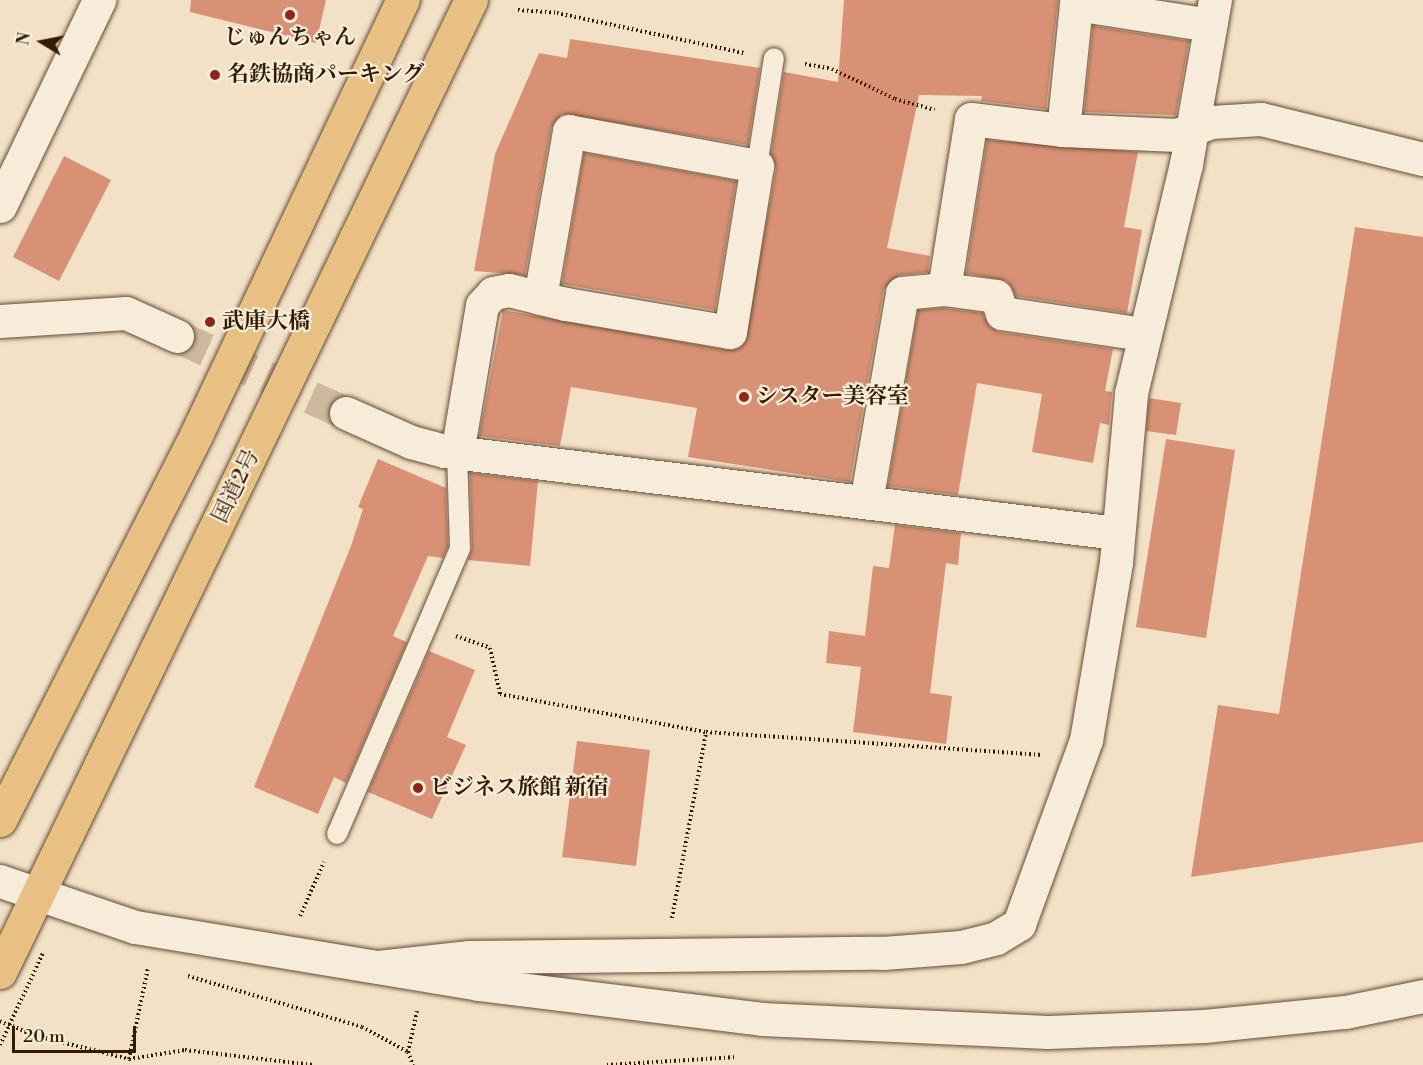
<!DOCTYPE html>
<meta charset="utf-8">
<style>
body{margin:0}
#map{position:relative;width:1423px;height:1065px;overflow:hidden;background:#f2e1c6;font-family:"Libre Bodoni","Noto Serif JP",serif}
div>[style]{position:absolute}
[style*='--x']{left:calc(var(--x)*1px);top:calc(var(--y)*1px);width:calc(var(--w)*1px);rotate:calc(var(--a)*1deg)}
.building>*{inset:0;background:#d99175}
.street-tunnel>*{height:33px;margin-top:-16.5px;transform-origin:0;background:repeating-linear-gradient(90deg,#ccb99e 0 33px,transparent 0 49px)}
.path>*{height:4px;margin-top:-2px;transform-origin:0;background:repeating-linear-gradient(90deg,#331b00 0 1.5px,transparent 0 4.5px)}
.roads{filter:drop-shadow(0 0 2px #634c32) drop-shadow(0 0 2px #634c32)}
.lane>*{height:20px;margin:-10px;padding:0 10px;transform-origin:10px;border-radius:10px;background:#f7ecda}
.street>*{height:33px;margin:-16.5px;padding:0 16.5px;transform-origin:16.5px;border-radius:16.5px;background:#f7ecda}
.highway>*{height:33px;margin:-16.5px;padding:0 16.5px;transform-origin:16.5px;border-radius:16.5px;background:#e9c083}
.path-bridge>*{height:4px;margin-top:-2px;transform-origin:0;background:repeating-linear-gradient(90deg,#331b00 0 1.5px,transparent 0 4.5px)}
.dots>*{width:16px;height:16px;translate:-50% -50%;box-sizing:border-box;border:3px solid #f7ecda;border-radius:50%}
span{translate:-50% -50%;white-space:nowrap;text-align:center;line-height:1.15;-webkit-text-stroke:4.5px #f7ecda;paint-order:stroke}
.poi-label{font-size:22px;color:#331b00;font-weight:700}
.left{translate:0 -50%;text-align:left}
.street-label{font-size:22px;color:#331b00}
.north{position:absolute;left:12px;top:12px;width:60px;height:60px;-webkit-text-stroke:4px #f7ecda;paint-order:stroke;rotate:280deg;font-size:16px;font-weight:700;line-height:24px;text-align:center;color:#331b00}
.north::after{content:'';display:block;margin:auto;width:21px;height:27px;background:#331b00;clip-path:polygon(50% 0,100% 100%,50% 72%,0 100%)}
.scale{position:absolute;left:12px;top:1026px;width:124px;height:27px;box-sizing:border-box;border:3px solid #331b00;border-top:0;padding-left:8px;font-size:18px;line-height:21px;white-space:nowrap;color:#331b00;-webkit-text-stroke:4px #f7ecda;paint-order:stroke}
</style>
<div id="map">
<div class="building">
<i style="clip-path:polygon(191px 0,326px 0,316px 43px,190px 12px)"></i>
<i style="clip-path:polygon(844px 0,1058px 0,1046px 109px,981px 101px,982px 96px,919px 95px,887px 248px,930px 256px,928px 272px,900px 275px,884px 289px,850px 482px,688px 457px,697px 408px,571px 387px,560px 446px,479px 436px,503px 310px,727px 350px,744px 344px,776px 169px,771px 154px,784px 72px,838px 82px)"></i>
<i style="clip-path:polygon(1093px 26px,1189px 41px,1176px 115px,1084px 112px)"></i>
<i style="clip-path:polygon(570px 39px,760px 68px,748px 145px,562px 114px,551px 128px,525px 275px,474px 271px,495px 154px,539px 53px,567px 58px)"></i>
<i style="clip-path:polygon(987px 140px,1138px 152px,1124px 227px,1142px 230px,1127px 313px,1016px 296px,1007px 281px,966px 273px)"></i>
<i style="clip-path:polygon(584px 153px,736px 181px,715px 310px,562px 284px)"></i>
<i style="clip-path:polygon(64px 156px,111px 180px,59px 281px,13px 257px)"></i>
<i style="clip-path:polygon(1355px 227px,1423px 237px,1423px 842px,1191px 877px,1218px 705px,1279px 714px)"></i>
<i style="clip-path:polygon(944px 308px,982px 313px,990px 327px,999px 332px,1113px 349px,1105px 391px,1112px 392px,1109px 425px,1100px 423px,1093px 463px,1032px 452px,1042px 394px,977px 383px,958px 495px,888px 486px,918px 310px)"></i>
<i style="clip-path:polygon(1149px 398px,1181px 403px,1176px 435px,1146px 431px)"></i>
<i style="clip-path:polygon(1166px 439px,1235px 450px,1206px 638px,1136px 627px)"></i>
<i style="clip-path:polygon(378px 459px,446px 488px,448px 546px,443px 558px,428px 556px,393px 636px,407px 642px,346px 783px,334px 777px,318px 814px,254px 787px,351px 546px,363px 509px,358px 507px)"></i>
<i style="clip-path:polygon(470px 473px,538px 481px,530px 566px,468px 560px,472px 548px)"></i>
<i style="clip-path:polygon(895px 525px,961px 533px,958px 565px,946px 563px,930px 693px,952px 696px,946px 744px,853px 732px,861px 667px,826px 663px,829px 631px,865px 636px,873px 566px,889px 568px)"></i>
<i style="clip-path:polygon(429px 651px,475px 670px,447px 737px,466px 745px,432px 819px,368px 792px)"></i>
<i style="clip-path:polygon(577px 741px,650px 750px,636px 866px,562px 857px)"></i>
</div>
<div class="street-tunnel">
<i style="--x:177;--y:336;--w:186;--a:24.5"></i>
</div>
<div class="path">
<i style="--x:518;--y:10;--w:39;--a:4"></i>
<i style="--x:557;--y:13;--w:191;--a:12.1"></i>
<i style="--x:805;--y:64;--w:27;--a:10"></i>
<i style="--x:832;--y:69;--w:70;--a:25.5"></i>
<i style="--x:895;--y:99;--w:41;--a:15.4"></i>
<i style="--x:456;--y:636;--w:36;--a:19"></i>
<i style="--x:490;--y:648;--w:47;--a:77.7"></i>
<i style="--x:500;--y:694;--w:209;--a:10.5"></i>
<i style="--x:300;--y:916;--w:59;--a:-66"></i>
<i style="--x:672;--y:918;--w:189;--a:-79.6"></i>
<i style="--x:706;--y:732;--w:337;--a:3.9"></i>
<i style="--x:188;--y:976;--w:181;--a:16.3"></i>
<i style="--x:362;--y:1027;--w:52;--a:28.5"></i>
<i style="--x:408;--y:1052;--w:14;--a:69"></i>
<i style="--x:0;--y:1021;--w:40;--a:22"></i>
<i style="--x:37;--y:1036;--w:95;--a:14"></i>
<i style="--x:129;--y:1059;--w:57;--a:-9.1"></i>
<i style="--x:185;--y:1050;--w:129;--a:6.7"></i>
<i style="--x:408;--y:1052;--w:42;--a:-77.6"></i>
<i style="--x:129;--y:1059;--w:93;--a:-78.2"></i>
<i style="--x:607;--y:1065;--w:130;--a:-3.5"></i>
</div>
<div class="roads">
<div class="lane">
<i style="--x:757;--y:166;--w:109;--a:-81.1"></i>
<i style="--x:337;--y:834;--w:311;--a:-66.7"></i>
<i style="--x:460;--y:548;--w:95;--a:-91.8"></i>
</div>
<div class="street">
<i style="--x:1063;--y:130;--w:127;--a:-84.1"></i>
<i style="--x:1076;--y:4;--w:136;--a:8.9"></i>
<i style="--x:0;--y:206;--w:229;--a:-64.3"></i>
<i style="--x:944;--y:289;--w:172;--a:-81"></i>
<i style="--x:971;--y:119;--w:93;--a:6.8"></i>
<i style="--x:1063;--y:130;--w:114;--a:2.5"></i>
<i style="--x:1177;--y:135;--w:36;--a:-21"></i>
<i style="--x:1211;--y:122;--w:50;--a:-3.4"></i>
<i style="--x:1261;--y:119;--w:167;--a:13.9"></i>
<i style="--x:0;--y:321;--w:126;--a:-3.6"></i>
<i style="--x:126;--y:313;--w:56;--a:24.3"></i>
<i style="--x:346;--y:413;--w:71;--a:24"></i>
<i style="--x:411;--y:442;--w:35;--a:15"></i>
<i style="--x:445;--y:451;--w:677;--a:6.96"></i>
<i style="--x:457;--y:453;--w:150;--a:-80.4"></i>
<i style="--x:482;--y:305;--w:16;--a:-47"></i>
<i style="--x:493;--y:293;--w:16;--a:-11"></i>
<i style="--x:509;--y:290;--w:32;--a:14"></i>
<i style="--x:540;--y:298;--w:27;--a:13"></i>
<i style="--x:566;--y:304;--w:166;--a:9.7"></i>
<i style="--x:730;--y:332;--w:168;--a:-80.8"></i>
<i style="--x:757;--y:166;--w:191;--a:-169.5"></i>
<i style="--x:569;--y:131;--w:169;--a:99.9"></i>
<i style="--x:866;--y:502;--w:212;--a:-80.2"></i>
<i style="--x:902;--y:293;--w:42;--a:-5.4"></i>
<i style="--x:944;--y:289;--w:52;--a:7.7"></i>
<i style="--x:996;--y:296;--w:18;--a:71"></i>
<i style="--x:1002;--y:313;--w:142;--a:8.5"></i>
<i style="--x:0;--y:881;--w:143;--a:18.8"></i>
<i style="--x:135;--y:927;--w:348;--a:9.4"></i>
<i style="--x:478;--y:984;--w:286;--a:7"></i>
<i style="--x:762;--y:1019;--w:286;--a:2.6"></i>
<i style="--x:1048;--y:1032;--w:156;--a:-2.2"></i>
<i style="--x:1204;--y:1026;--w:142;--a:-5.7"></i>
<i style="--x:1345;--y:1012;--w:80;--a:-11.6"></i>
<i style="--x:378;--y:967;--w:92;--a:-6.3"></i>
<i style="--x:469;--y:957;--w:414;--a:-0.6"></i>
<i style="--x:883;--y:953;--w:78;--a:-4.4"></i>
<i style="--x:961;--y:947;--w:36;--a:-14"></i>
<i style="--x:996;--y:938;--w:27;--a:-31"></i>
<i style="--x:1019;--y:924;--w:196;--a:-70"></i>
<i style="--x:1086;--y:740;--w:181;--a:-80.4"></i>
<i style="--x:1116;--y:562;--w:170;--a:-84.9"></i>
<i style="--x:1131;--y:393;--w:236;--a:-76.5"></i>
<i style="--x:1186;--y:164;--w:167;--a:-80"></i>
</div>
<div class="highway">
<i style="--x:0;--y:820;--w:432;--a:-63"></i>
<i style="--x:196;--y:435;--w:482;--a:-64.6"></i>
<i style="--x:0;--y:972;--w:1080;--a:-64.15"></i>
</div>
</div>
<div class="path-bridge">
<i style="--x:0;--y:1045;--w:102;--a:-64.9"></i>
</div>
<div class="dots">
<i style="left:290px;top:15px;background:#8f2418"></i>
<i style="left:215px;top:75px;background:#8f2418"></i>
<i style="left:210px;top:322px;background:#8f2418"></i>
<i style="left:744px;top:397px;background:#8f2418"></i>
<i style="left:418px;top:788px;background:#8f2418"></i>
</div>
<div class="poi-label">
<span style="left:290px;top:38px">じゅんちゃん</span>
<span class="left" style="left:227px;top:75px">名鉄協商パーキング</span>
<span class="left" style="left:222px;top:322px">武庫大橋</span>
<span class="left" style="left:756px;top:397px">シスター美容室</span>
<span class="left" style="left:430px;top:788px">ビジネス旅館 新宿</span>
</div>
<div class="street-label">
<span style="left:236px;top:486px;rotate:-64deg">国道2号</span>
</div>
<div class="north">N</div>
<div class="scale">20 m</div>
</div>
